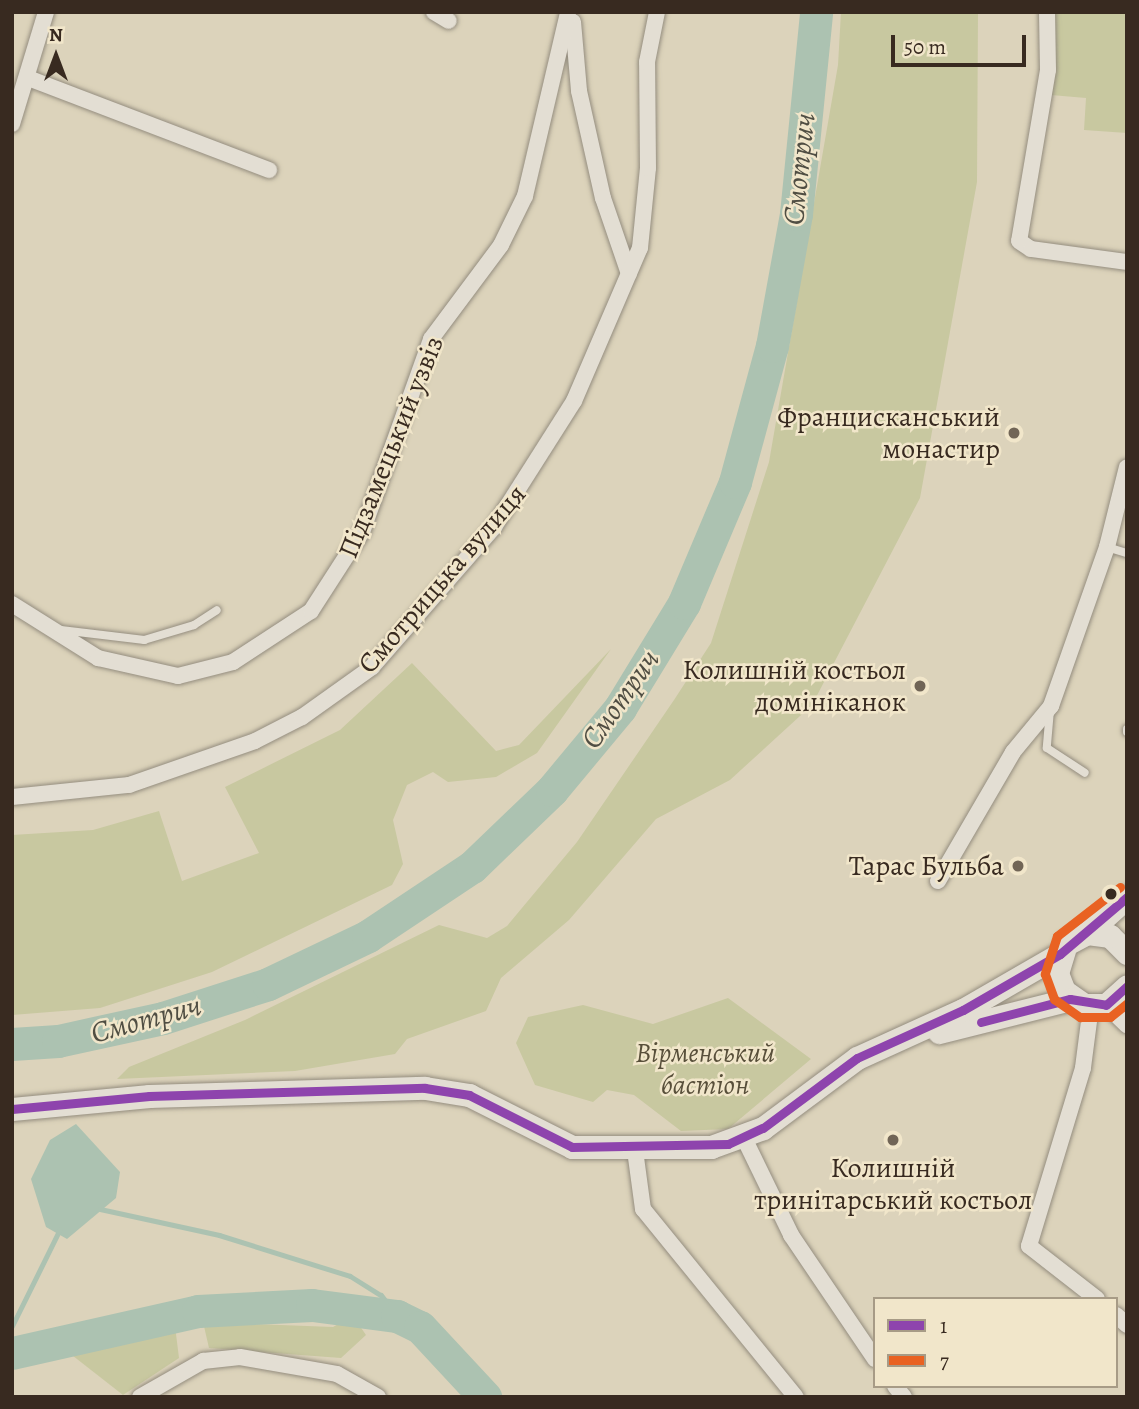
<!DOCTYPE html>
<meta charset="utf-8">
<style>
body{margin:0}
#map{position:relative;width:1139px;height:1409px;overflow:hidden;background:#dcd3bb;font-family:Alegreya,serif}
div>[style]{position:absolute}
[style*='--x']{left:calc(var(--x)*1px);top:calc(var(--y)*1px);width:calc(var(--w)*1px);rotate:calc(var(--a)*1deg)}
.green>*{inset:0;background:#c8c8a0}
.water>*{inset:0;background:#acc2b1}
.stream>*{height:5px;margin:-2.5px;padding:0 2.5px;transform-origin:2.5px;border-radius:2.5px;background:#acc2b1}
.river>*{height:33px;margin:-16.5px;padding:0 16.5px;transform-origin:16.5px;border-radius:16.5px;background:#acc2b1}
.roads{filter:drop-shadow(0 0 2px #948d7f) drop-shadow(0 0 2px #948d7f)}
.service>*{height:8px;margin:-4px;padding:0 4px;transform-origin:4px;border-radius:4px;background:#e3ded3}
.minor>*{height:16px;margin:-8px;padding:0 8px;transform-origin:8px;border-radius:8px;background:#e3ded3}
.secondary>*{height:23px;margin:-11.5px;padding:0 11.5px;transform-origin:11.5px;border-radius:11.5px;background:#e3ded3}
.bus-1>*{height:9px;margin:-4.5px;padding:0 4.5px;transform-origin:4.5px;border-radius:4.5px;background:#8e44ad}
.bus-2>*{height:9px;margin:-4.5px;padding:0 4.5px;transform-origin:4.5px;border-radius:4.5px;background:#e96222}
.dots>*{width:19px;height:19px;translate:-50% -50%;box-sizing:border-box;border:4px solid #f1e6ca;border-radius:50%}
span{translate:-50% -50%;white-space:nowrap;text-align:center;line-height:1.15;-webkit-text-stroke:5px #f1e6ca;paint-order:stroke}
.poi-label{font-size:28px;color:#382a20}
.right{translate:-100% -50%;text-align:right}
.street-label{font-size:28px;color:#382a20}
.park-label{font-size:28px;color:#584f3a;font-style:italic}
.water-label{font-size:30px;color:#504e43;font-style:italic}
.frame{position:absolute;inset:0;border:14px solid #382a20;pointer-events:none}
.legend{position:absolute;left:873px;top:1297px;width:245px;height:91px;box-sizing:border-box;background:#f1e6ca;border:2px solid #a79b86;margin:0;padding:9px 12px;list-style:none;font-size:21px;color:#382a20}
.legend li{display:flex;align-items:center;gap:14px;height:35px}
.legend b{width:35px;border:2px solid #a79b86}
.north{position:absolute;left:21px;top:21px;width:70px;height:70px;-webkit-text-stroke:5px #f1e6ca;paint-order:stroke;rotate:0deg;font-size:19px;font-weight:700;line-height:28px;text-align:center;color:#382a20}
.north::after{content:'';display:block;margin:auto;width:24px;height:32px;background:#382a20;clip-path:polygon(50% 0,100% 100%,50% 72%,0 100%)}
.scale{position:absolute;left:891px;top:35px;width:135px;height:32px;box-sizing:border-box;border:4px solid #382a20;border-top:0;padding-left:9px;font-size:21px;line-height:24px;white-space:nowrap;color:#382a20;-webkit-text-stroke:5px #f1e6ca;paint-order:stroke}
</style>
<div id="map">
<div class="green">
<i style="clip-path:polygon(841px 12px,978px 12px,977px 182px,920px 498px,812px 705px,730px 780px,656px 819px,569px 920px,501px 978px,486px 1011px,407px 1039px,395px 1054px,295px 1071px,117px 1079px,129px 1067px,245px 1020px,439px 925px,487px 938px,507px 926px,577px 842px,674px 700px,711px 643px,769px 462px,838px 65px)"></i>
<i style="clip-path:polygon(1051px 12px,1127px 12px,1127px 133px,1084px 130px,1086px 98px,1051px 95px)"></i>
<i style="clip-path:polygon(611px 649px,537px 753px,496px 777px,448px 782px,433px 772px,407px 785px,393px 820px,403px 864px,392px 885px,212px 972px,100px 1008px,12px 1015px,12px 835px,93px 830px,159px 811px,182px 881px,259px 853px,225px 787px,340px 730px,412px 663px,496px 751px,519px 745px)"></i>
<i style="clip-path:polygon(728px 998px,811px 1059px,728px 1129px,681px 1131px,634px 1095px,607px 1090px,593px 1102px,535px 1085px,516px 1043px,528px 1017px,583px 1005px,653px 1024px)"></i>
<i style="clip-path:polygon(353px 1316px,366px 1335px,341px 1358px,209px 1348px,203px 1322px,333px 1327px)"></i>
<i style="clip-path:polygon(175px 1326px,179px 1358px,123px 1395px,68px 1352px)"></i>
</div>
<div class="water">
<i style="clip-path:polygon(76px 1124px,120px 1172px,116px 1198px,67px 1239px,46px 1227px,31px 1179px,50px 1140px)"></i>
</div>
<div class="stream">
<i style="--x:100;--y:1209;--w:122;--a:12.3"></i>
<i style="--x:219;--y:1235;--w:137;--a:17.4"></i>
<i style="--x:350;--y:1276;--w:36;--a:32"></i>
<i style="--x:381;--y:1295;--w:26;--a:53"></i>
<i style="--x:12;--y:1326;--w:108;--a:-63.7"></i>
</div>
<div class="river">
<i style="--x:12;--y:1044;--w:46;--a:-3.7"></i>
<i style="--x:58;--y:1041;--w:107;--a:-12.4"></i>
<i style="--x:163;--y:1018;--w:110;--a:-17.9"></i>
<i style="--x:268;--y:984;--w:111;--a:-25.6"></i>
<i style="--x:368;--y:936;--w:125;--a:-33.6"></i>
<i style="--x:472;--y:867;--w:111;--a:-43.9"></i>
<i style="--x:552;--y:790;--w:107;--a:-50.3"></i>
<i style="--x:620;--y:708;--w:123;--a:-58.6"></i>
<i style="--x:684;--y:603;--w:131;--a:-67.1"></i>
<i style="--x:735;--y:482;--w:141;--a:-74.8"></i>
<i style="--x:772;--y:346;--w:134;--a:-79.7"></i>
<i style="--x:796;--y:214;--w:203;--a:-84.3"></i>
<i style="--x:12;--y:1353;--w:191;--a:-12.7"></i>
<i style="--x:198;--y:1311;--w:114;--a:-3"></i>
<i style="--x:312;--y:1305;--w:86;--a:7.4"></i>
<i style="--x:397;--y:1316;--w:25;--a:26"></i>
<i style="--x:420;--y:1327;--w:96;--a:47.1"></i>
</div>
<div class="roads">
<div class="service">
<i style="--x:1107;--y:547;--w:21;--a:17"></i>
<i style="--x:61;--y:630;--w:84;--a:6.9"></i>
<i style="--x:144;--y:640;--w:52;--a:-16.7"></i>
<i style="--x:194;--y:625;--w:27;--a:-33"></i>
<i style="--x:1050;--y:710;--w:38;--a:95"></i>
<i style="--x:1047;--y:748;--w:45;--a:33.3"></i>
<i style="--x:1127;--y:729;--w:3;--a:90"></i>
</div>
<div class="minor">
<i style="--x:434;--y:12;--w:17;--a:31"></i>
<i style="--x:1047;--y:12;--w:58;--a:89"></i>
<i style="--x:1048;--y:70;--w:173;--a:99.6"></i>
<i style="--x:1019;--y:241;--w:14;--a:34"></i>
<i style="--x:1031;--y:249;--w:97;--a:7.7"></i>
<i style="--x:573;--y:22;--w:69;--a:85"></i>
<i style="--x:579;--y:91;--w:110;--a:77.4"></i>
<i style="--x:603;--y:198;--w:80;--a:71.1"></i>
<i style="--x:28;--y:78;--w:258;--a:20.9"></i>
<i style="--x:12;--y:124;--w:117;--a:-73.1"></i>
<i style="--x:12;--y:604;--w:102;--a:32.1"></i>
<i style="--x:98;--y:658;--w:82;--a:12.7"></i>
<i style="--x:178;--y:676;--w:57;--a:-14.3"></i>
<i style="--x:233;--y:662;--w:93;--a:-33.2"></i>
<i style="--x:311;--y:611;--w:94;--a:-57.2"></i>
<i style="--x:362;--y:532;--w:205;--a:-70.3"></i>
<i style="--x:431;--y:339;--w:117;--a:-53.3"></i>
<i style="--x:501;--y:245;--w:55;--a:-63.9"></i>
<i style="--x:525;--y:196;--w:189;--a:-76.8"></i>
<i style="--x:12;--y:797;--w:118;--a:-5.9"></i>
<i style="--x:129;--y:785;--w:133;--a:-19.2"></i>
<i style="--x:255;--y:741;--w:53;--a:-27.1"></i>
<i style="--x:302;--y:717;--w:86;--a:-35.5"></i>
<i style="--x:372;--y:667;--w:186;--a:-48.9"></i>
<i style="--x:494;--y:527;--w:149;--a:-57.6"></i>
<i style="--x:574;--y:401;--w:167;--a:-66.7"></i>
<i style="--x:640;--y:248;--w:80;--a:-84.3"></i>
<i style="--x:648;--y:168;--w:106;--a:-90.5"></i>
<i style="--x:647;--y:62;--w:51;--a:-78.7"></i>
<i style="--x:938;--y:881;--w:149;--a:-59.8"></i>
<i style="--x:1013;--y:752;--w:60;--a:-50.4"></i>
<i style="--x:1051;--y:706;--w:169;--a:-70.6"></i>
<i style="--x:1107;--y:547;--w:82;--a:-76"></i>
<i style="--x:1106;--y:1005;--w:29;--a:44"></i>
<i style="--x:1091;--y:1006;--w:63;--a:97.4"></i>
<i style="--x:1083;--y:1068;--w:186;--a:106.9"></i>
<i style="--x:1029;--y:1246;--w:86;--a:37.9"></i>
<i style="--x:744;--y:1138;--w:108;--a:64.1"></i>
<i style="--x:791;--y:1235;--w:150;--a:55.9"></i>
<i style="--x:635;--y:1150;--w:60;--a:82.3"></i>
<i style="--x:643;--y:1209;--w:242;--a:50.9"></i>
<i style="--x:1116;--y:1315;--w:15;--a:42"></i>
<i style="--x:895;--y:1386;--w:14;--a:51"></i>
<i style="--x:140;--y:1397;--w:73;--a:-29.7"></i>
<i style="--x:203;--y:1361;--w:37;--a:-6"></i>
<i style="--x:240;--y:1357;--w:98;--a:9.9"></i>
<i style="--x:337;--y:1374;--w:47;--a:29.3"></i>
</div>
<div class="secondary">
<i style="--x:1087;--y:933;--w:54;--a:-42"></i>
<i style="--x:1127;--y:953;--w:24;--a:-135"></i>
<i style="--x:1110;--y:936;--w:23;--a:-173"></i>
<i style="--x:1087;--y:933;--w:24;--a:152"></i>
<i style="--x:1066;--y:944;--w:30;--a:107"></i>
<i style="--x:1057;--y:973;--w:19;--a:69"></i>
<i style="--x:1064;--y:991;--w:24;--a:35"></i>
<i style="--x:1084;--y:1005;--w:22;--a:0"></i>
<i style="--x:1106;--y:1005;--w:28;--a:-42"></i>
<i style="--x:939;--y:1032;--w:135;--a:-14.1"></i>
<i style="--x:12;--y:1109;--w:138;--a:-5.4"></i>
<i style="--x:149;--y:1096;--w:276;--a:-1.7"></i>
<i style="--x:425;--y:1088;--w:45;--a:9"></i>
<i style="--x:469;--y:1095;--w:115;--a:26.8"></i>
<i style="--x:572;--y:1147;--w:139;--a:0"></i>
<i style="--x:711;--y:1147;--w:55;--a:-20.1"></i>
<i style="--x:763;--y:1128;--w:117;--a:-36.7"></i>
<i style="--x:857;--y:1058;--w:116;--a:-24.4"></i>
<i style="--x:963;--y:1010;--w:112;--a:-30"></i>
</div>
</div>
<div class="bus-1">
<i style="--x:981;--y:1022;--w:92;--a:-14.5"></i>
<i style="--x:1070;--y:999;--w:36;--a:9"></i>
<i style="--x:1106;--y:1005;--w:28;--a:-42"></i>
<i style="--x:12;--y:1109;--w:138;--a:-5.4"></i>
<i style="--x:149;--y:1096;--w:276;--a:-1.7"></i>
<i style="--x:425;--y:1088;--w:45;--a:9"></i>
<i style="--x:469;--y:1095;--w:115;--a:26.8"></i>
<i style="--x:572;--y:1147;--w:156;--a:-1.1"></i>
<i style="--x:728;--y:1144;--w:38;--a:-25"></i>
<i style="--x:763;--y:1128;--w:117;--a:-36.7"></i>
<i style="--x:857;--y:1058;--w:116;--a:-24.4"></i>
<i style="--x:963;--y:1010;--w:112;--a:-30"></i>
<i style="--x:1060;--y:954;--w:88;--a:-40.4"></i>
</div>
<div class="bus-2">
<i style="--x:1120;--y:887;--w:80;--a:142.1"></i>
<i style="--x:1057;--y:936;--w:40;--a:108"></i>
<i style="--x:1045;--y:974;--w:27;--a:70"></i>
<i style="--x:1054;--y:999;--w:32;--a:35"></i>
<i style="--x:1080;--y:1017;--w:30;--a:0"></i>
<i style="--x:1110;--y:1017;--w:22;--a:-39"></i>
</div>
<div class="dots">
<i style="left:1014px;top:433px;background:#716556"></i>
<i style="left:920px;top:686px;background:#716556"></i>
<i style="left:1018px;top:866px;background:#716556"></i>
<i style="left:1111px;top:894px;background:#382a20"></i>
<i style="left:893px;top:1140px;background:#716556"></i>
</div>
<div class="poi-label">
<span class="right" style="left:1000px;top:433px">Францисканський<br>монастир</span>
<span class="right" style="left:906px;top:686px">Колишній костьол<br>домініканок</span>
<span class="right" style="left:1004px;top:866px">Тарас Бульба</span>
<span style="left:893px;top:1184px">Колишній<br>тринітарський костьол</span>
</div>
<div class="street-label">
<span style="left:391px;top:447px;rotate:-68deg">Підзамецький узвіз</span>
<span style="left:442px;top:579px;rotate:-49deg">Смотрицька вулиця</span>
</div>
<div class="park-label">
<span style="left:705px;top:1069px">Вірменський<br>бастіон</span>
</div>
<div class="water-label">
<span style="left:799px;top:169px;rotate:-84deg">Смотрич</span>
<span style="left:620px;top:699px;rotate:-55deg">Смотрич</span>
<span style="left:146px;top:1019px;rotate:-15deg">Смотрич</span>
</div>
<div class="frame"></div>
<ul class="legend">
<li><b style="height:9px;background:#8e44ad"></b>1</li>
<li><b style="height:9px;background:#e96222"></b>7</li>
</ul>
<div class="north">N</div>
<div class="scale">50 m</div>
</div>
